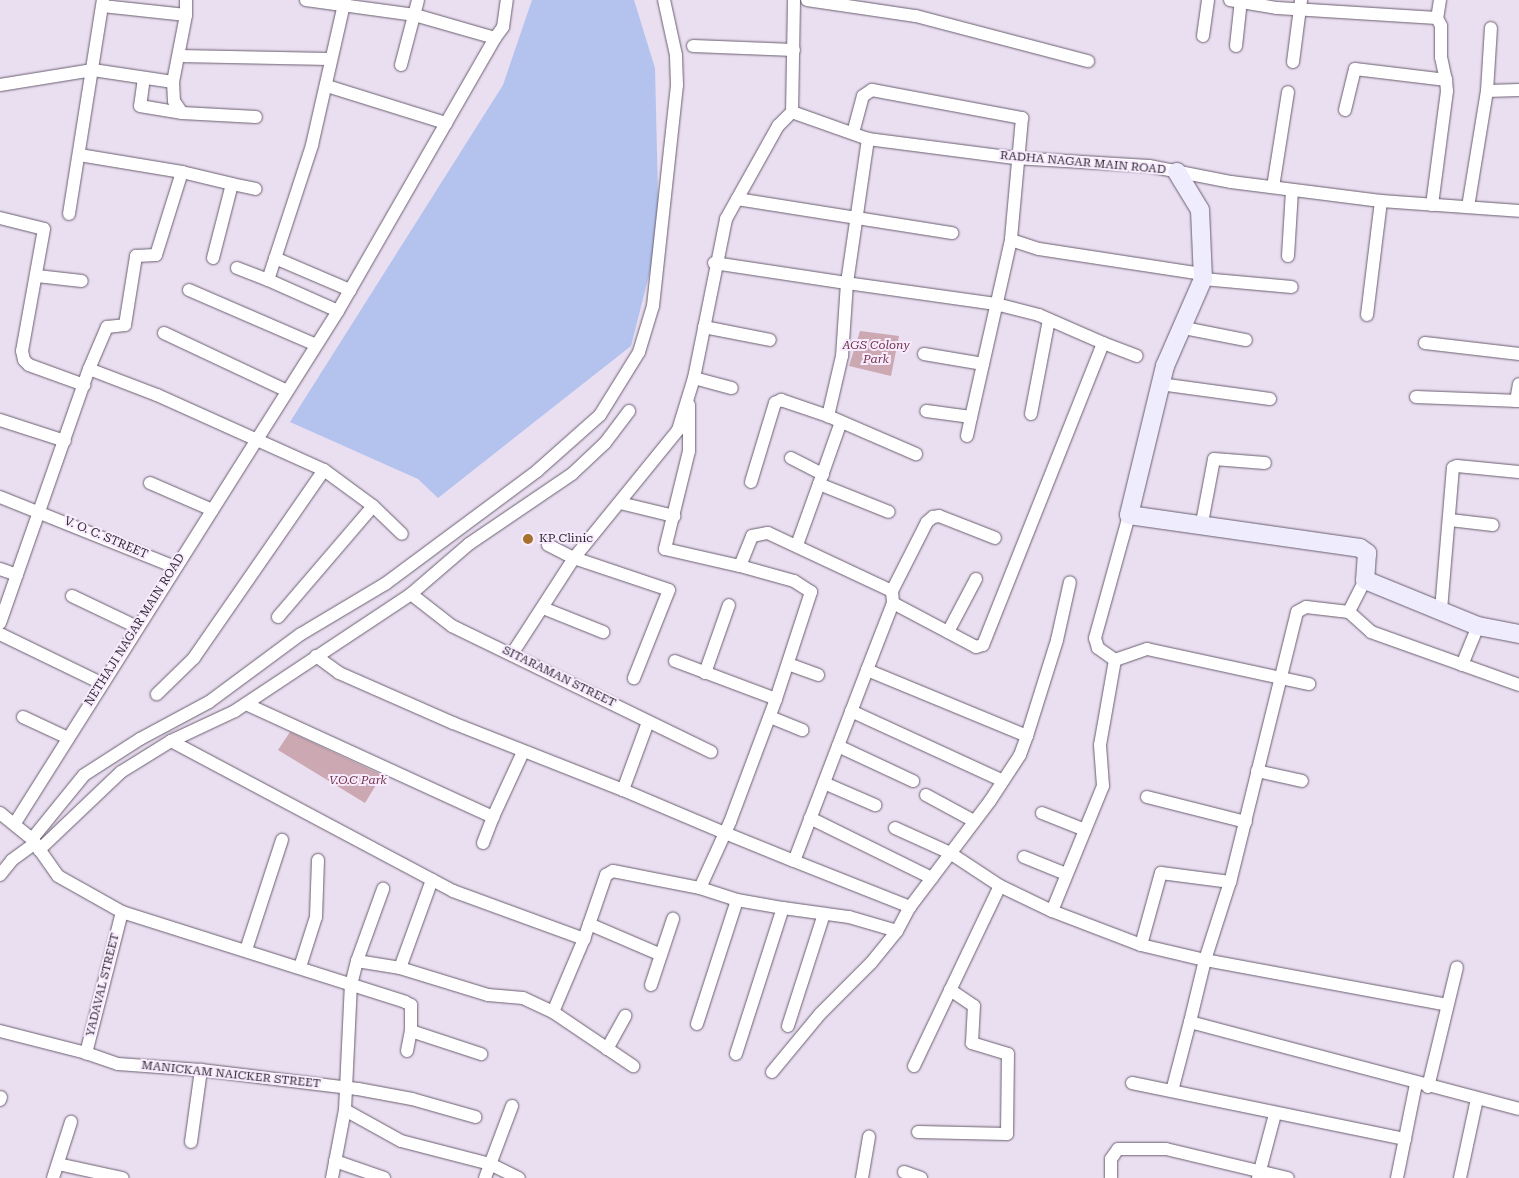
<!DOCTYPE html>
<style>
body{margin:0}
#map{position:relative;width:1519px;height:1178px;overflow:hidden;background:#eadef1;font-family:"Roboto Serif",serif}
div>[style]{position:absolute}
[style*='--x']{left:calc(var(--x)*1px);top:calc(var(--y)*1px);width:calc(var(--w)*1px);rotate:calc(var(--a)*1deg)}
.green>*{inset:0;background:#cca8b2}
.water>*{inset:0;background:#b3c3ee}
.roads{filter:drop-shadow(0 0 1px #695f6f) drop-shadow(0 0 1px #695f6f)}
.street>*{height:12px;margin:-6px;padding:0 6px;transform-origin:6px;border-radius:6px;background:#fff}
.secondary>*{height:18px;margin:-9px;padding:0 9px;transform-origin:9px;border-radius:9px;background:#efedfd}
.dots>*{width:14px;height:14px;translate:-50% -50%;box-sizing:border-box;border:2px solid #f8ebfe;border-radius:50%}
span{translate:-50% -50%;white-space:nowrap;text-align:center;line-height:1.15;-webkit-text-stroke:4px #f8ebfe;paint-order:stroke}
.street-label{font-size:12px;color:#2e2a31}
.park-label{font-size:12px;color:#73344a;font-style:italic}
.poi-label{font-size:12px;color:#2e2a31}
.left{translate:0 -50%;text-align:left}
</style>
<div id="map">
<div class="green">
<i style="clip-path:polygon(860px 331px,899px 336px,891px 376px,849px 366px)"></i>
<i style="clip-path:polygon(290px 732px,382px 775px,365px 803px,278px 750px)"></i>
</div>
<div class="water">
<i style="clip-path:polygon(532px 0,634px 0,655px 68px,659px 236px,631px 346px,438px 498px,418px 479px,290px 422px,503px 85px)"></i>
</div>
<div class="roads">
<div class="street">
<i style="--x:186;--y:0;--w:15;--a:90"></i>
<i style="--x:794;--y:0;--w:112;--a:91"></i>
<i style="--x:792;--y:112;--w:81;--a:19.6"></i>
<i style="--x:868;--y:139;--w:148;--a:7.4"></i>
<i style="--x:1015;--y:158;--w:134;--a:3.4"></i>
<i style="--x:1149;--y:166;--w:84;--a:11"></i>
<i style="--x:1231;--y:182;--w:151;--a:7.2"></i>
<i style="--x:1381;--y:201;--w:138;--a:4.1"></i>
<i style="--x:807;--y:0;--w:110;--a:8.4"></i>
<i style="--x:916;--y:16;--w:178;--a:14.7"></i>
<i style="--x:1230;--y:0;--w:48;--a:9.7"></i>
<i style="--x:1277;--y:8;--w:160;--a:3.6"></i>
<i style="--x:1440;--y:0;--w:18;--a:99"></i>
<i style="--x:1437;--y:18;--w:9;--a:63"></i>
<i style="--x:1441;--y:26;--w:31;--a:90"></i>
<i style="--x:1441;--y:57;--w:24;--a:78"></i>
<i style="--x:1203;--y:36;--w:36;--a:-82"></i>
<i style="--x:495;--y:38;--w:14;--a:-54"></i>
<i style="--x:503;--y:27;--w:27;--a:-82"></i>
<i style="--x:693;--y:46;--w:101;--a:2.3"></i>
<i style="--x:1236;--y:46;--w:46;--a:-83.8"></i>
<i style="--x:179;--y:56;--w:150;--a:1.1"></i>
<i style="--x:1293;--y:62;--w:63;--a:-82.6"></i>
<i style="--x:401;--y:65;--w:67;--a:-75.3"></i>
<i style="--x:144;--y:78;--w:28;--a:98"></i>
<i style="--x:140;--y:106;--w:43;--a:9.5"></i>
<i style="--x:173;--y:82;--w:19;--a:87"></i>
<i style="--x:174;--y:101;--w:14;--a:56"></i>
<i style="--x:182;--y:113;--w:74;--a:3.1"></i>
<i style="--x:0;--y:85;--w:94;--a:-9.2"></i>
<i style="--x:93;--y:70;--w:81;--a:8.5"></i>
<i style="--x:173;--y:82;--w:68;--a:-79"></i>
<i style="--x:186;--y:15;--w:84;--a:-173.9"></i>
<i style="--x:327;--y:86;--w:125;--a:17.3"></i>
<i style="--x:1487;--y:91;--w:63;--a:-86.4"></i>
<i style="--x:1345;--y:110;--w:42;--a:-76.3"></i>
<i style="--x:1355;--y:69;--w:92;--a:6.9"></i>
<i style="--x:1446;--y:80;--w:11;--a:85"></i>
<i style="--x:1447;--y:91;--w:115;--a:97.5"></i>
<i style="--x:853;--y:133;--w:38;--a:-75"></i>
<i style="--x:863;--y:96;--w:11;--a:-34"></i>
<i style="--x:872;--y:90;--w:153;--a:10.6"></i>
<i style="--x:1022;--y:118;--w:122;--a:95.2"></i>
<i style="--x:1011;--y:240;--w:181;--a:102.7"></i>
<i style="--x:971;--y:417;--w:45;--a:-172.4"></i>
<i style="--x:182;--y:172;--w:51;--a:13.5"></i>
<i style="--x:1273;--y:187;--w:96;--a:-81"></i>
<i style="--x:737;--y:199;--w:218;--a:9"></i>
<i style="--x:1468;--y:207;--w:118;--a:-80.7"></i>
<i style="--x:1487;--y:91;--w:32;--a:-2"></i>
<i style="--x:69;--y:214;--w:217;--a:-81"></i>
<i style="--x:0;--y:218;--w:45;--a:14"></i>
<i style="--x:44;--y:229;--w:124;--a:100.2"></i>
<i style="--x:22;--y:351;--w:9;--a:77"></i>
<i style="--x:24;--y:360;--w:7;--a:45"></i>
<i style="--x:29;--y:365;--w:59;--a:20"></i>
<i style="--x:1011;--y:240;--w:29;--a:18"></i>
<i style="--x:1039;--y:249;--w:166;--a:8.7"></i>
<i style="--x:1288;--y:256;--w:66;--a:-86.5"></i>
<i style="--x:213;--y:258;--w:76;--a:-75.6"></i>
<i style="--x:232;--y:184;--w:24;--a:12"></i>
<i style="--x:275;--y:258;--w:82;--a:23.1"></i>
<i style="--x:714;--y:263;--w:134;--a:8.6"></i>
<i style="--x:847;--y:283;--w:146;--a:-81.7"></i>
<i style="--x:237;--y:268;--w:33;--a:21"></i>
<i style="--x:37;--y:276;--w:45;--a:6.3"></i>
<i style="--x:1203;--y:279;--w:89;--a:5.1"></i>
<i style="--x:189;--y:290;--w:138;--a:23.4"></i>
<i style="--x:338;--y:311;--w:77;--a:-156.1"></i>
<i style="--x:268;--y:280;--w:142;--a:-71.9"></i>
<i style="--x:312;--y:145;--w:149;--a:-77.2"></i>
<i style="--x:1367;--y:315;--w:115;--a:-83"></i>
<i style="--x:704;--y:327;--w:67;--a:11.1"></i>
<i style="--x:1184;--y:328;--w:63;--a:11"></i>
<i style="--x:164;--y:333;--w:136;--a:25.2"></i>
<i style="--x:1103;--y:343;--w:36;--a:21"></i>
<i style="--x:1425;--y:343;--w:95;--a:6.7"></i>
<i style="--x:924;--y:354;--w:60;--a:9.6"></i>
<i style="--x:89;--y:369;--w:73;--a:20.9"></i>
<i style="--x:157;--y:395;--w:183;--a:24.2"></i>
<i style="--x:324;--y:470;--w:229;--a:124.7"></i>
<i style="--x:194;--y:658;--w:52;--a:135.8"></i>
<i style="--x:694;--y:378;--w:39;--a:15"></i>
<i style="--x:1160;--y:384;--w:111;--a:7.8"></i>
<i style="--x:1416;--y:397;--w:103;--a:2.2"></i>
<i style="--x:1516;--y:401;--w:17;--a:-80"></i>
<i style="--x:689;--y:405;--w:46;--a:90"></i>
<i style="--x:689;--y:451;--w:101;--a:103.8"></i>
<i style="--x:665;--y:549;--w:77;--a:12.8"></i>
<i style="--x:740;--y:566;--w:32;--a:-68"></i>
<i style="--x:752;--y:536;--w:16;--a:-11"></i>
<i style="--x:768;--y:533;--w:137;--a:25.1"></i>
<i style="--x:892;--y:591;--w:12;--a:85"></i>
<i style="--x:1031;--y:414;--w:96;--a:-79.2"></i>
<i style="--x:0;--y:420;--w:68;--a:17.9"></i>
<i style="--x:967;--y:436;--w:19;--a:-78"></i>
<i style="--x:791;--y:458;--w:36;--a:27"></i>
<i style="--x:751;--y:482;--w:83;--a:-73.1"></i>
<i style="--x:775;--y:403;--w:7;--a:-27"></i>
<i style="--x:781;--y:400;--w:50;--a:18.8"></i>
<i style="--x:150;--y:483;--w:68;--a:23.5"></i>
<i style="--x:819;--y:484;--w:66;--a:-70.5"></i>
<i style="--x:0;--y:497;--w:188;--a:21.8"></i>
<i style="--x:620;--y:503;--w:56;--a:13.5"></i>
<i style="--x:373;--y:506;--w:40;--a:44"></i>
<i style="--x:1450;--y:520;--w:43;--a:6.6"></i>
<i style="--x:1201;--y:528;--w:70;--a:-79.3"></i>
<i style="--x:1214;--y:459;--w:51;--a:4.5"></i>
<i style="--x:548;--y:545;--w:29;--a:27"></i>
<i style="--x:574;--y:558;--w:100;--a:18.6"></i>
<i style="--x:669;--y:590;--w:95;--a:111.7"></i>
<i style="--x:797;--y:545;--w:65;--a:-70.2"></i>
<i style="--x:819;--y:484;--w:75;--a:21.8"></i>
<i style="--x:0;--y:569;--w:18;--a:19"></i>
<i style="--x:1365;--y:580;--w:36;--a:117"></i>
<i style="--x:1349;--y:612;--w:43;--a:-173.4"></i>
<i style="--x:1306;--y:607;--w:10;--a:151"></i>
<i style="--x:1297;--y:612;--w:278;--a:103.9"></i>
<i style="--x:1230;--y:882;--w:82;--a:107.8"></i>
<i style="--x:1205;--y:960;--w:64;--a:103.6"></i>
<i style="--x:1190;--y:1022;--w:340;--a:14.8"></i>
<i style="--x:892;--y:591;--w:77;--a:-63.1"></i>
<i style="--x:927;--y:522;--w:8;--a:-40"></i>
<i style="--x:933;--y:517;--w:6;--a:-9"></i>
<i style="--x:939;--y:516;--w:60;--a:21.4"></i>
<i style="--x:411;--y:594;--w:52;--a:38"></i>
<i style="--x:452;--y:626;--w:288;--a:25.9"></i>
<i style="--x:72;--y:596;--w:72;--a:25.5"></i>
<i style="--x:543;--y:608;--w:65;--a:21.8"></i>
<i style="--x:1441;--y:610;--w:143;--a:-85.2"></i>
<i style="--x:1453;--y:468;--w:4;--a:-27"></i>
<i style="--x:1457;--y:466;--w:62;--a:5.5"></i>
<i style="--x:1349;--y:612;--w:30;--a:42"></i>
<i style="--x:1371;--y:632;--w:157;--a:19.7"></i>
<i style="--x:278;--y:617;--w:146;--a:-49.4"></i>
<i style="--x:373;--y:506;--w:61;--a:-143.7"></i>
<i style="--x:0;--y:623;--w:269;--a:-70.7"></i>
<i style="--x:89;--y:369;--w:46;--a:-66.8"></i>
<i style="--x:107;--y:327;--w:18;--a:-6"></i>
<i style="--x:125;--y:325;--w:70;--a:-80.9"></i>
<i style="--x:136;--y:256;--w:20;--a:-3"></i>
<i style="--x:156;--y:255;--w:87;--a:-72.6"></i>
<i style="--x:182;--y:172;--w:104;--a:-170.6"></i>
<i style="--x:948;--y:632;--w:60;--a:-62.2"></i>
<i style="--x:0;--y:634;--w:112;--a:25.9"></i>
<i style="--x:512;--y:654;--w:114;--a:-57.1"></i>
<i style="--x:574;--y:558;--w:165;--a:-50.9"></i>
<i style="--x:678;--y:430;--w:54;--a:-72.9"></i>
<i style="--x:694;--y:378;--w:162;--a:-78.6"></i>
<i style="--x:726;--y:219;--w:107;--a:-60.8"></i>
<i style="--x:778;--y:126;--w:20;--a:-45"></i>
<i style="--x:316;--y:656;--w:29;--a:36"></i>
<i style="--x:339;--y:673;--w:124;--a:23.7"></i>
<i style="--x:453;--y:723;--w:183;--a:21.5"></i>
<i style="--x:623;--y:790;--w:111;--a:22.9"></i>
<i style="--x:725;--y:833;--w:74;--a:22.1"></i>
<i style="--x:794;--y:861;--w:125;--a:21.6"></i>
<i style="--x:910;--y:907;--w:133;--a:-53"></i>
<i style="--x:990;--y:801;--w:55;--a:-56.9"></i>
<i style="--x:1020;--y:755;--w:20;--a:-70"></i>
<i style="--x:1027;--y:736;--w:173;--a:-157.6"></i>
<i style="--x:867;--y:670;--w:204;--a:110.9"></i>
<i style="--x:1115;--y:660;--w:21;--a:-145"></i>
<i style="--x:1098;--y:648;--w:10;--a:-107"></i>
<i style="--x:1095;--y:638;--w:128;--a:-74.5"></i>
<i style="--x:675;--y:661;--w:108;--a:20.6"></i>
<i style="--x:776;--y:699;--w:113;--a:-71.9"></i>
<i style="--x:811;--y:592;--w:20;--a:-147"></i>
<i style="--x:794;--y:581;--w:56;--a:-164.5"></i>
<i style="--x:788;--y:664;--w:32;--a:20"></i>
<i style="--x:1462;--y:665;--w:42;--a:-67.7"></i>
<i style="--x:867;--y:670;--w:72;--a:-68.8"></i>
<i style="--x:893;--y:603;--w:94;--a:27.9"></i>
<i style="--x:976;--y:647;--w:7;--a:-16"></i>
<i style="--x:983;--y:645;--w:325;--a:-68.3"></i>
<i style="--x:1103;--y:343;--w:70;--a:-156.4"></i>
<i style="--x:1039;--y:315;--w:44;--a:-165.7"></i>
<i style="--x:996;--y:304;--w:150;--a:-172"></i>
<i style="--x:847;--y:283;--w:73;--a:93.9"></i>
<i style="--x:842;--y:356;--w:62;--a:103.1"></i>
<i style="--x:828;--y:416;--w:96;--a:23.4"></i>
<i style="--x:705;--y:673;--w:72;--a:-70.6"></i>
<i style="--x:246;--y:704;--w:272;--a:24.6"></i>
<i style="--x:493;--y:817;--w:72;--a:-65.2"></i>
<i style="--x:851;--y:711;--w:167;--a:24.7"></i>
<i style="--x:23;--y:717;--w:50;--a:25"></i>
<i style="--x:770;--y:717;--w:35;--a:22"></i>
<i style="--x:1027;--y:736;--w:101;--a:-72.6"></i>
<i style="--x:1057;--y:640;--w:59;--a:-77.4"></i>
<i style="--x:171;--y:741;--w:319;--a:28"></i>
<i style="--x:453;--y:891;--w:140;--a:20.1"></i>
<i style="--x:584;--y:939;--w:79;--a:113"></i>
<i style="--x:553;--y:1012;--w:97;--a:34"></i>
<i style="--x:838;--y:746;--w:83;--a:25"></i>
<i style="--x:1257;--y:771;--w:46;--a:12.5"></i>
<i style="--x:824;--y:783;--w:56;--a:23.3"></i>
<i style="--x:623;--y:790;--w:72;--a:-69.8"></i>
<i style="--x:926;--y:795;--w:55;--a:28.4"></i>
<i style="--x:1147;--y:797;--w:102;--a:14.2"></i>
<i style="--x:0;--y:813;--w:41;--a:39.1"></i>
<i style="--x:32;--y:839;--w:45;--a:54.9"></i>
<i style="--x:58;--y:876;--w:73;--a:29.4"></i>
<i style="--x:122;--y:912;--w:297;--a:17.6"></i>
<i style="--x:405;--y:1002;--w:7;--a:27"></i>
<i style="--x:411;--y:1005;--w:26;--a:90"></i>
<i style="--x:411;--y:1031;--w:74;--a:18.2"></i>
<i style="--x:1042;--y:813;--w:46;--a:21.6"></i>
<i style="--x:810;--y:818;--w:136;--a:26.2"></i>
<i style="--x:15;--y:823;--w:605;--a:-57.75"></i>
<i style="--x:338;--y:311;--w:315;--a:-60.1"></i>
<i style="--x:495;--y:38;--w:83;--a:-164"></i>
<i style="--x:415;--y:15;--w:110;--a:-172.2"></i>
<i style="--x:895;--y:828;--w:60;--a:24.4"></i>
<i style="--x:950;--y:853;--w:60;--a:33.4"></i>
<i style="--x:32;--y:839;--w:82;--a:-50.9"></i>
<i style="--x:84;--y:775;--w:67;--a:-32.7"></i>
<i style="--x:140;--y:739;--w:78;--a:-28.2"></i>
<i style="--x:209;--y:702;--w:114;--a:-36.5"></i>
<i style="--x:301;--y:634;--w:98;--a:-30.8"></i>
<i style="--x:385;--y:584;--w:189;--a:-36.6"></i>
<i style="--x:537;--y:471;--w:84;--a:-41.6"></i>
<i style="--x:600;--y:415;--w:74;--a:-58.2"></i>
<i style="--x:639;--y:352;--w:48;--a:-73.1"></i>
<i style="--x:653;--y:306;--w:222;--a:-83.8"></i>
<i style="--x:677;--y:85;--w:30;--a:-92"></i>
<i style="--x:676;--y:55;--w:56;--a:-102.3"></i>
<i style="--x:483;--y:843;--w:28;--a:-69"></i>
<i style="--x:39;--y:850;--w:113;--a:-43.6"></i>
<i style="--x:121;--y:772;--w:59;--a:-31.8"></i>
<i style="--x:171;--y:741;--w:71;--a:-25.1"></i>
<i style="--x:235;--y:711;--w:211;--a:-33.6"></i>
<i style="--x:411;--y:594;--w:77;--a:-40.8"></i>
<i style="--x:469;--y:544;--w:125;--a:-34.2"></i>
<i style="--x:572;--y:474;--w:45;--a:-43.2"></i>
<i style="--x:605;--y:443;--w:40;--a:-53"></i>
<i style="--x:1024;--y:857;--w:45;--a:22"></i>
<i style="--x:0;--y:875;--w:19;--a:-51"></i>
<i style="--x:12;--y:860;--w:29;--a:-36"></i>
<i style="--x:700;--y:888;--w:72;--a:-65.6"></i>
<i style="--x:730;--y:822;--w:131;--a:-69.5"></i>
<i style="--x:1052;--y:911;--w:135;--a:-67.8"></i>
<i style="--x:1103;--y:786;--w:41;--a:-94.2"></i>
<i style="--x:1100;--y:745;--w:86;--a:-80"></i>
<i style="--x:1115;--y:660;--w:34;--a:-19"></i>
<i style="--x:1147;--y:649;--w:166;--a:12.2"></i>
<i style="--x:122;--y:912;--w:146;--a:104.3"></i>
<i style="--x:86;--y:1053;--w:34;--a:19"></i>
<i style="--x:118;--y:1064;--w:83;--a:4.1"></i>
<i style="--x:201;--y:1070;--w:158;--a:6.9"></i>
<i style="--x:358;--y:1089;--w:55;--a:10.5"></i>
<i style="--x:412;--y:1099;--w:66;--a:15.9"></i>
<i style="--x:589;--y:924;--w:78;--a:23.3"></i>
<i style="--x:584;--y:939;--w:68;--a:-71"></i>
<i style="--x:606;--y:875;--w:8;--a:-30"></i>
<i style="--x:613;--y:871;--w:89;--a:11.1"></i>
<i style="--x:700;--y:888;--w:39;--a:18"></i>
<i style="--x:1141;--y:945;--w:75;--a:-74.5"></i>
<i style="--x:1161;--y:873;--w:70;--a:7.4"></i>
<i style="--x:246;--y:950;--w:116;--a:-71.9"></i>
<i style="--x:357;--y:961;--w:77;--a:-70.1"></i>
<i style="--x:300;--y:967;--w:52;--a:-72.3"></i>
<i style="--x:316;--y:917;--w:57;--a:-88"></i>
<i style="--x:400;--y:968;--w:92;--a:17.1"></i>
<i style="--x:488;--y:995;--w:35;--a:5"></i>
<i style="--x:523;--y:998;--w:33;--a:25"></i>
<i style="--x:651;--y:985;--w:70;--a:-71.6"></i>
<i style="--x:697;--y:1024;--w:130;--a:-72.1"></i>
<i style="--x:737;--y:900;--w:47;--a:9.9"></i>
<i style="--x:788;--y:1026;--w:118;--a:-72.2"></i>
<i style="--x:0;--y:1031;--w:89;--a:14.3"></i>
<i style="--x:607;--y:1049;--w:38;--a:-61"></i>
<i style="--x:407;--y:1051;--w:20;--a:-79"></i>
<i style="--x:736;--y:1054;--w:153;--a:-72.2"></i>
<i style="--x:783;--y:908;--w:67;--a:7.8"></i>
<i style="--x:849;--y:917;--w:50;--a:16.3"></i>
<i style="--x:914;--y:1066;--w:199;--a:-64.5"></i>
<i style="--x:1000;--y:886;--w:58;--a:25.7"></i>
<i style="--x:1052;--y:911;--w:95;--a:20.9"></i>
<i style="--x:1141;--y:945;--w:66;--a:13.2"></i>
<i style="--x:1205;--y:960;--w:246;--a:10.5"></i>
<i style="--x:772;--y:1072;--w:75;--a:-50.4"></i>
<i style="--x:820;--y:1014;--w:72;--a:-45"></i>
<i style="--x:871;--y:963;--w:41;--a:-50.9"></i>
<i style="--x:897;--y:931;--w:27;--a:-62"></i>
<i style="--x:1132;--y:1083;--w:279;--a:11.6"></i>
<i style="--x:1428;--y:1087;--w:123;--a:-76.4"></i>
<i style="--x:1172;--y:1091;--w:71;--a:-75.4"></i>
<i style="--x:0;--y:1100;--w:3;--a:-72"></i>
<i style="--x:345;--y:1110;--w:64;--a:29"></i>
<i style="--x:401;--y:1141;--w:92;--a:14.5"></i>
<i style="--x:490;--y:1164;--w:32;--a:26"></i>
<i style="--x:918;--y:1132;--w:89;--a:1.3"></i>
<i style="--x:1007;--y:1134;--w:80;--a:-89.3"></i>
<i style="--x:1008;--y:1054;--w:38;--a:-163"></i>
<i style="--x:972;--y:1043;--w:37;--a:-87"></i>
<i style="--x:974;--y:1006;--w:29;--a:-146"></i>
<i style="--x:191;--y:1142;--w:73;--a:-82.1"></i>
<i style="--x:335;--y:1161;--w:52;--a:19.1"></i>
<i style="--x:58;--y:1164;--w:66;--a:12.3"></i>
<i style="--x:904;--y:1172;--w:18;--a:19"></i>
<i style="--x:53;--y:1178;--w:59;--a:-72.2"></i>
<i style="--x:332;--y:1178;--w:69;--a:-79.2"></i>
<i style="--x:345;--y:1110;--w:125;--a:-87.3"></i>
<i style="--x:351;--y:985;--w:25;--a:-76"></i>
<i style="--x:357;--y:961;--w:44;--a:9.2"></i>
<i style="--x:400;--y:968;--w:94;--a:-70"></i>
<i style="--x:485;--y:1178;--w:77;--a:-69.4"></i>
<i style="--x:862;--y:1178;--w:42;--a:-80.3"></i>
<i style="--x:1111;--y:1178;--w:19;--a:-90"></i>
<i style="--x:1111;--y:1159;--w:12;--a:-55"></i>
<i style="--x:1118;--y:1149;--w:48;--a:0"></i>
<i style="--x:1166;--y:1149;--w:125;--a:13.4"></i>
<i style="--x:1258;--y:1178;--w:66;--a:-75.1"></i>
<i style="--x:1397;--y:1178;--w:96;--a:-78.6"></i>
<i style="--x:1460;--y:1178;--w:81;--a:-77.9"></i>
</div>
<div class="secondary">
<i style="--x:1177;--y:172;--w:44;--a:58.8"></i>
<i style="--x:1200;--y:210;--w:69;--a:87.5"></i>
<i style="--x:1203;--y:279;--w:95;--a:113.6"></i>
<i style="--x:1165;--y:366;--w:153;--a:103.6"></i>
<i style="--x:1129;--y:515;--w:233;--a:8.1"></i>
<i style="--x:1360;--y:548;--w:9;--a:36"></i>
<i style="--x:1367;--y:553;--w:27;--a:94"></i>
<i style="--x:1365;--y:580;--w:122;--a:22.2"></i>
<i style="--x:1478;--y:626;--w:42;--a:11"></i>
</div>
</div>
<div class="dots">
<i style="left:528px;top:539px;background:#a7702c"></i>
</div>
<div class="street-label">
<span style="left:1083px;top:163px;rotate:5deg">RADHA NAGAR MAIN ROAD</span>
<span style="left:106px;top:538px;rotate:23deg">V. O. C. STREET</span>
<span style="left:135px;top:630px;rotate:-58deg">NETHAJI NAGAR MAIN ROAD</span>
<span style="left:559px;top:677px;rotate:26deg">SITARAMAN STREET</span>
<span style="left:103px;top:985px;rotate:-76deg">YADAVAL STREET</span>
<span style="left:231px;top:1075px;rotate:6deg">MANICKAM NAICKER STREET</span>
</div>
<div class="park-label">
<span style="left:876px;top:353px">AGS Colony<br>Park</span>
<span style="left:358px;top:781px">V.O.C Park</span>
</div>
<div class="poi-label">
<span class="left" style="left:539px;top:539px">KP Clinic</span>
</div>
</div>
